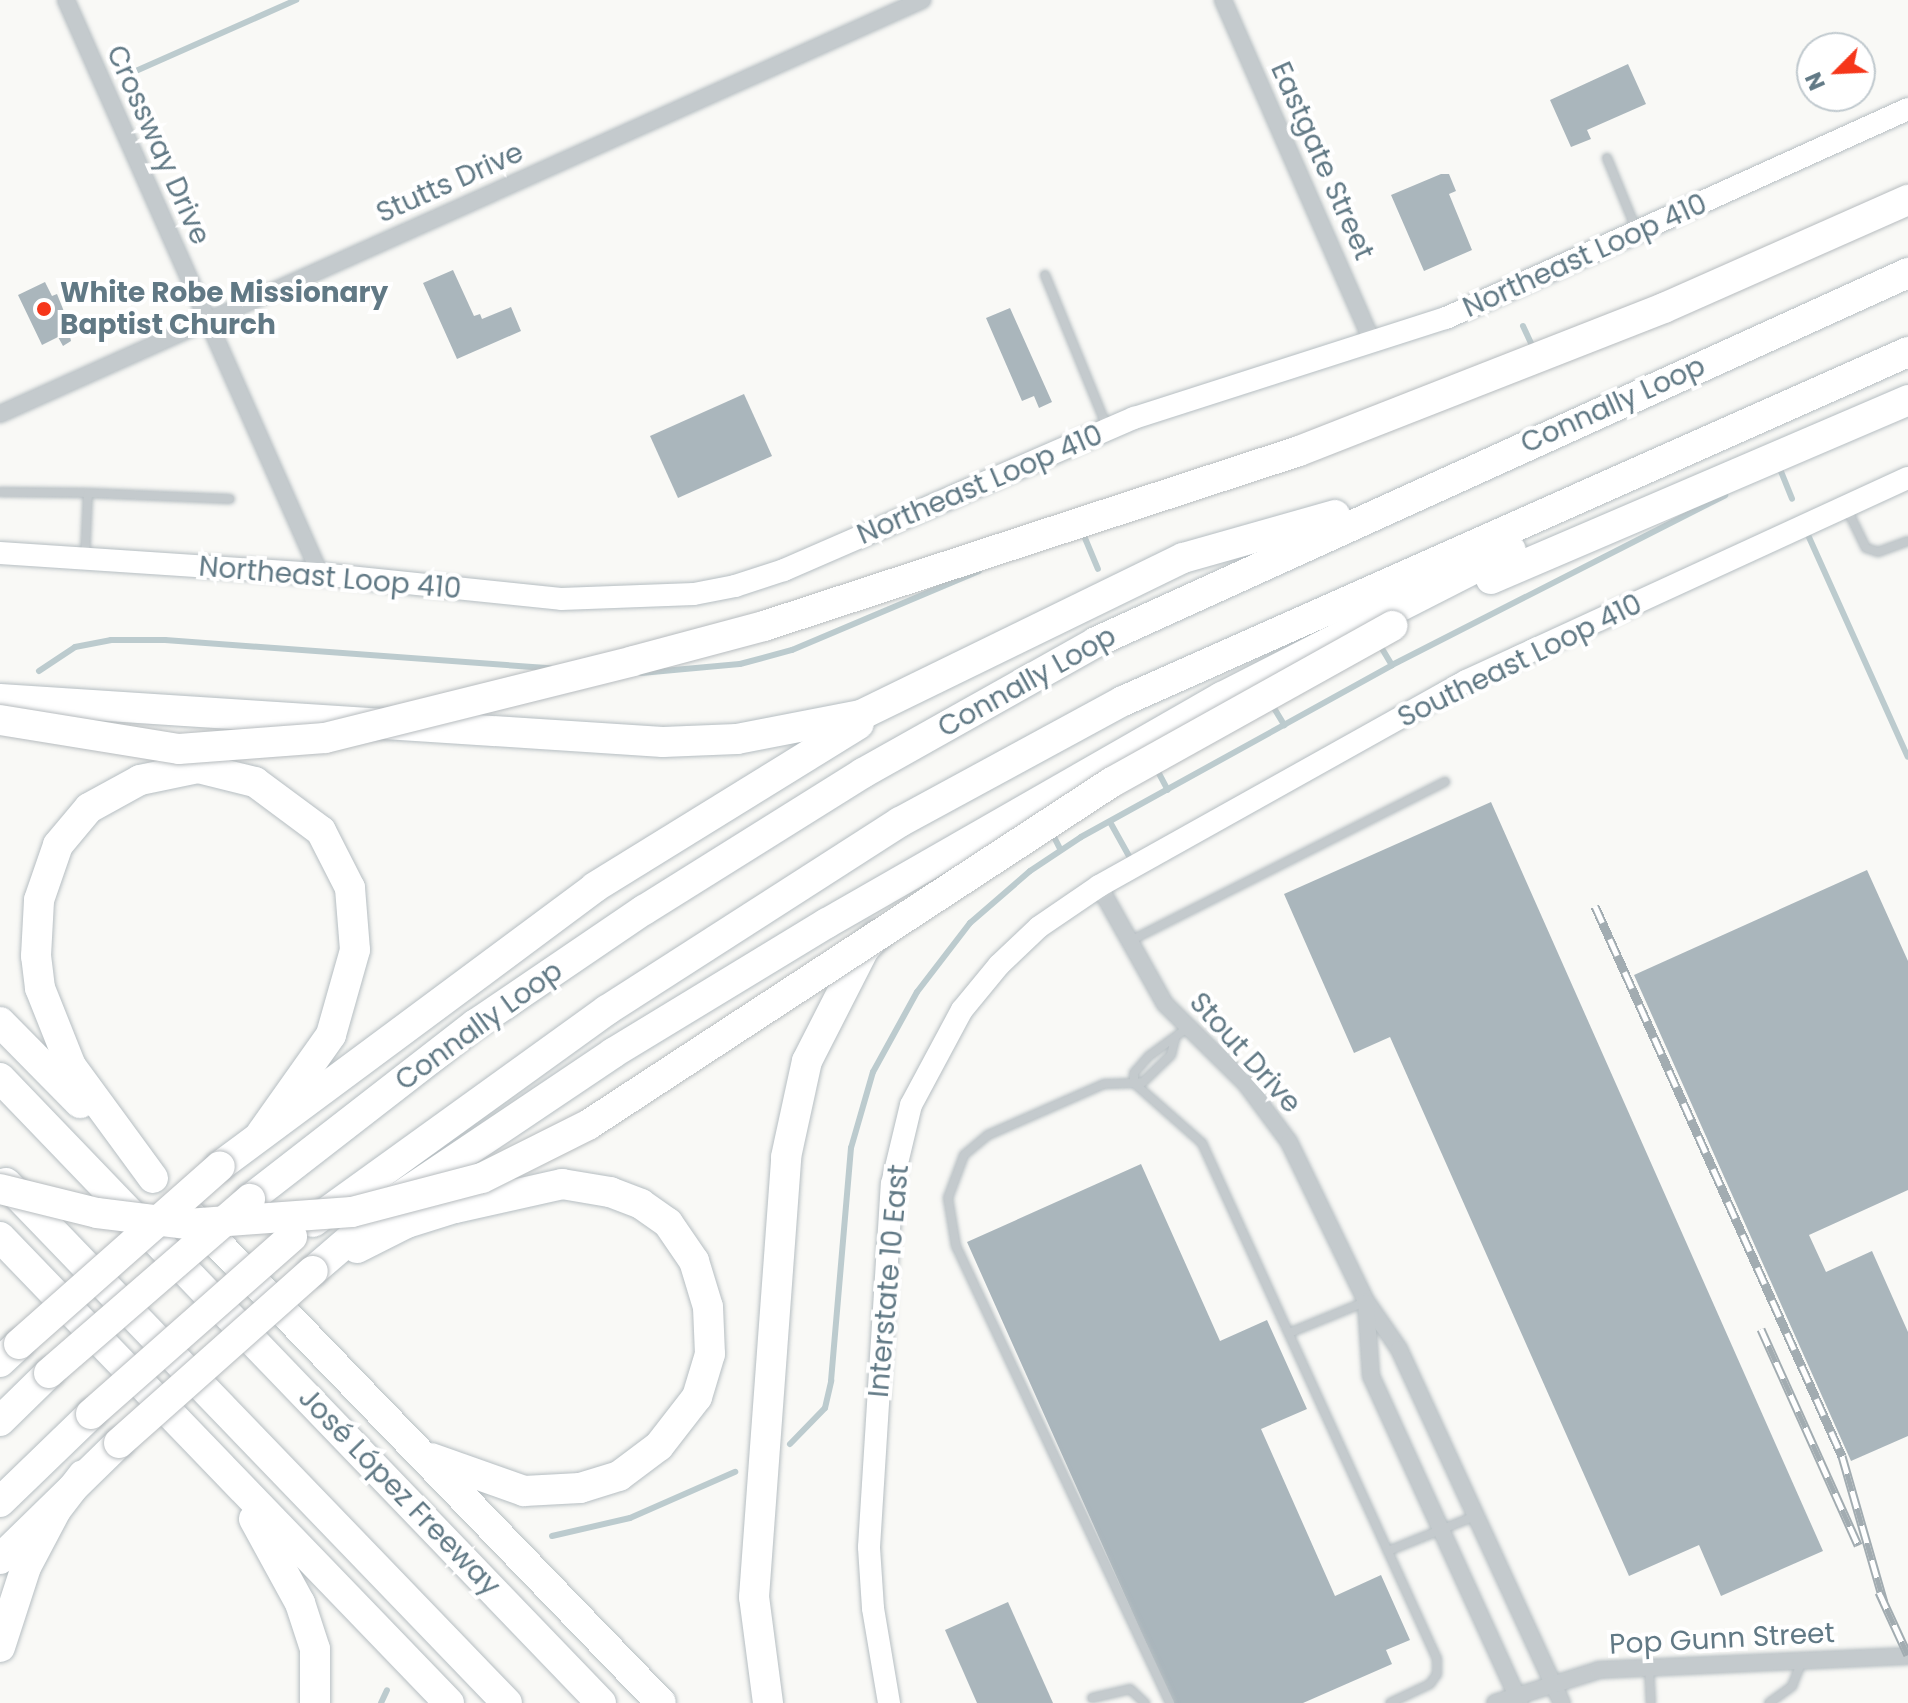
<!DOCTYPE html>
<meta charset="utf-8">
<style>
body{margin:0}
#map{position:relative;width:1908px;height:1703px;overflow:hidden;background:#f9f9f6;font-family:Poppins,sans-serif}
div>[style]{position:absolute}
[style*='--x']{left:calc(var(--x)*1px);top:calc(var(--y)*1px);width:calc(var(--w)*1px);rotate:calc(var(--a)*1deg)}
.stream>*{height:6px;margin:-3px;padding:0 3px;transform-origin:3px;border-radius:3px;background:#bccbce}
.building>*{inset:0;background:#aab6bc}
.roads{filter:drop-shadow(0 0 2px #b6bec2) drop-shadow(0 0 2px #b6bec2)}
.lane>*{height:8px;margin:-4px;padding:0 4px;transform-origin:4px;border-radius:4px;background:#c4cacd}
.street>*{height:16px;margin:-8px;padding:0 8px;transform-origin:8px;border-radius:8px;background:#c4cacd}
.secondary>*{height:22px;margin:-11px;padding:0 11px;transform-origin:11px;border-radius:11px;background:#fff}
.highway>*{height:30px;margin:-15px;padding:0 15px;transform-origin:15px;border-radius:15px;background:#fff}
.rail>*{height:9px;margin-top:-4.5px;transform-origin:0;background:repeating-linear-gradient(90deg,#fff 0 18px,#a2acb1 0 36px);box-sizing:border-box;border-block:2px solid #a2acb1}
.bridges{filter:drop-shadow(0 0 2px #b7bcbf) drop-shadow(0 0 2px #b7bcbf)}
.highway-bridge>*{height:30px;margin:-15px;padding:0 15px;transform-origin:15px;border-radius:15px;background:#fff}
.dots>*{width:22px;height:22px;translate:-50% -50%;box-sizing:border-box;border:4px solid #fff;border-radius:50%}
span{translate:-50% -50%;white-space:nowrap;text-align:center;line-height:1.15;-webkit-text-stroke:8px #fff;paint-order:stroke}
.street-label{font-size:28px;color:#617985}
.poi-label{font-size:28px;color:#617985;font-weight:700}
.left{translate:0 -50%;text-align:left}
.north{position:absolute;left:1796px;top:32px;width:80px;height:80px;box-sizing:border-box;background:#fff;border:2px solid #c0c9ce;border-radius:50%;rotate:246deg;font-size:22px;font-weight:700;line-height:32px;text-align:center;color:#617985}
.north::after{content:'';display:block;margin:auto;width:28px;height:36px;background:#f6361a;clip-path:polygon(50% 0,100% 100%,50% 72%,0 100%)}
</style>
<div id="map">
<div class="stream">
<i style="--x:129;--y:74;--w:183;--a:-23.9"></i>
<i style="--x:1523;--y:326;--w:29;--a:65"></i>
<i style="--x:1780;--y:469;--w:32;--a:68"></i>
<i style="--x:1082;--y:531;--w:41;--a:67.2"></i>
<i style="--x:1808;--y:535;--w:243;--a:65.8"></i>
<i style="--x:1378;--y:642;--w:27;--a:59"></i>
<i style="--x:39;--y:671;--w:43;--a:-33.7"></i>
<i style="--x:75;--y:647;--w:37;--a:-11"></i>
<i style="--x:111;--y:640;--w:54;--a:0"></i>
<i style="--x:165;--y:640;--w:386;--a:4.2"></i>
<i style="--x:641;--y:673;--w:99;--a:-5.2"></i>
<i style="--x:740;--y:664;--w:54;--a:-15.1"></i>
<i style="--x:792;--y:650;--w:203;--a:-22.9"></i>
<i style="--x:1271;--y:703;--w:26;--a:59"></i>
<i style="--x:1155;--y:766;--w:27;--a:62"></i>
<i style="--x:1110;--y:822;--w:41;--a:60.9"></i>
<i style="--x:1051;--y:831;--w:20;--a:63"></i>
<i style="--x:790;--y:1444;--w:50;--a:-45.8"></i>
<i style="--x:825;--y:1408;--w:28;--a:-77"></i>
<i style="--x:831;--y:1381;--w:234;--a:-85.1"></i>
<i style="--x:851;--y:1148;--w:79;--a:-73.9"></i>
<i style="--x:873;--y:1072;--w:91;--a:-61.2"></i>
<i style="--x:917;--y:992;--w:87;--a:-52.5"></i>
<i style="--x:970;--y:923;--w:79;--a:-40.9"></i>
<i style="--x:1030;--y:871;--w:61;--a:-33.7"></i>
<i style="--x:1081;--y:837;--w:355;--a:-28.9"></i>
<i style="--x:1392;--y:665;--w:374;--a:-27"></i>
<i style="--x:552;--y:1536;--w:80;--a:-13"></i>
<i style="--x:630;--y:1518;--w:115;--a:-23.7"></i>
<i style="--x:381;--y:1703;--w:14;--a:-65"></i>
</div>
<div class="building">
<i style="clip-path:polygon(1628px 64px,1646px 104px,1587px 130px,1591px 139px,1571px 147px,1550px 100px)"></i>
<i style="clip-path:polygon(1441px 174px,1449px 174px,1456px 191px,1449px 194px,1472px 250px,1424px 271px,1391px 195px)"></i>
<i style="clip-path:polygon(453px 270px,474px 316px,480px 314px,482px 319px,511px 307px,521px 331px,457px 359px,423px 283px)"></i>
<i style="clip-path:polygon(45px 282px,52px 296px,57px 294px,65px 314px,71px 341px,63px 346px,58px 337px,42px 345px,18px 295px)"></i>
<i style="clip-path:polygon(1010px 308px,1052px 402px,1039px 408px,1034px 396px,1022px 401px,986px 318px)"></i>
<i style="clip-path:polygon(744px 394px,772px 456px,678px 498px,650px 436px)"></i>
<i style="clip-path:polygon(1491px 802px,1823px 1551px,1721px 1596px,1699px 1545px,1629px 1576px,1390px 1037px,1354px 1053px,1284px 894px)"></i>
<i style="clip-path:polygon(1867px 870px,1908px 961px,1908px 1190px,1809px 1235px,1826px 1272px,1872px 1251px,1908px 1332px,1908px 1436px,1851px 1461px,1634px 975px)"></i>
<i style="clip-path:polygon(1141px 1164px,1220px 1341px,1267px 1320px,1307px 1409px,1261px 1429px,1335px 1596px,1381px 1575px,1410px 1640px,1386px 1650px,1392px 1664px,1303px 1703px,1173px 1703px,967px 1242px)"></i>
<i style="clip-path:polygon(1008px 1602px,1053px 1703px,977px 1703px,945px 1630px)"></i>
</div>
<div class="roads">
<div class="lane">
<i style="--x:1607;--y:158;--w:79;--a:67.7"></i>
<i style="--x:1045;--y:275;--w:166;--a:67.8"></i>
<i style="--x:0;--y:492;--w:88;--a:0.7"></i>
<i style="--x:1847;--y:509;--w:43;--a:64"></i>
<i style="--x:1866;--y:548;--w:13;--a:18"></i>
<i style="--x:1878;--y:552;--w:32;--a:-20"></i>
<i style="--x:85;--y:558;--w:65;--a:-87.4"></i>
<i style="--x:88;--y:493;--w:142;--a:2.4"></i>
<i style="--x:1130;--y:941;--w:353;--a:-26.8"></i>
<i style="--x:1175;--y:1039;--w:16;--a:104"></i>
<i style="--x:1171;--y:1055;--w:39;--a:136"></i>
<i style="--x:1143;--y:1082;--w:9;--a:174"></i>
<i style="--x:1134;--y:1083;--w:10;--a:-90"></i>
<i style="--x:1134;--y:1073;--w:23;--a:-49"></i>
<i style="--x:1149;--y:1056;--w:47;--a:-36.4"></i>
<i style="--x:1289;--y:1333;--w:82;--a:-22.2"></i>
<i style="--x:1388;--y:1551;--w:94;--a:-21.9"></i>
<i style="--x:1649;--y:1667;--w:36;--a:87"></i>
<i style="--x:1092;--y:1698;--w:39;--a:-13"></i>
<i style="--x:1130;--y:1689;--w:21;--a:43"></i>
<i style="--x:1170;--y:1703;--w:505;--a:-115.09"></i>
<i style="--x:956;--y:1246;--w:49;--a:-99.5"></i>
<i style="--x:948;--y:1198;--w:46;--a:-69.6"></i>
<i style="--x:964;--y:1155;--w:31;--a:-40"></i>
<i style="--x:988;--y:1135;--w:127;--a:-23.7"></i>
<i style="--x:1104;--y:1084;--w:30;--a:-2"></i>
<i style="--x:1134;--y:1083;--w:91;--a:41.4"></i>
<i style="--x:1202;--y:1143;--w:567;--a:65.51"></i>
<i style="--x:1437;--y:1659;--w:15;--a:90"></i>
<i style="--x:1437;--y:1674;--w:12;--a:125"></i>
<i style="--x:1430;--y:1684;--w:44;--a:154.6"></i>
<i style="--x:1769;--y:1703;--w:29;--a:-36"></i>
<i style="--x:1792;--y:1686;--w:27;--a:-68"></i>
</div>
<div class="street">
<i style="--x:66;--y:0;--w:628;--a:66.13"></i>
<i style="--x:1223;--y:0;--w:375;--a:66.4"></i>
<i style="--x:0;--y:414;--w:1011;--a:-24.18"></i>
<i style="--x:1099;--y:886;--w:135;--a:60.8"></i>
<i style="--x:1165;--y:1004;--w:114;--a:44.6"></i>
<i style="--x:1246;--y:1084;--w:72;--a:53.4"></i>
<i style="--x:1289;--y:1142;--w:177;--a:64.2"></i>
<i style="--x:1366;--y:1301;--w:58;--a:55.5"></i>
<i style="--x:1399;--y:1349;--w:390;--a:65.3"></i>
<i style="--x:1366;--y:1303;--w:73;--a:86.1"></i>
<i style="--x:1371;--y:1376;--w:359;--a:65.5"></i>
<i style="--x:1495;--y:1703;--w:109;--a:-17.6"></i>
<i style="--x:1599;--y:1670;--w:309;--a:-2.6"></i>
</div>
<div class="secondary">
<i style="--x:0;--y:553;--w:321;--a:3.8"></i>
<i style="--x:320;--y:574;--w:242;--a:5.9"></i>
<i style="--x:561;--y:599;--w:133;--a:-2.2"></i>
<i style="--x:694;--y:594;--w:42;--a:-11"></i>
<i style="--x:735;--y:586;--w:52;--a:-18.1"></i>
<i style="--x:784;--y:570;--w:382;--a:-23.5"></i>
<i style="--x:1134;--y:418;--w:328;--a:-17.8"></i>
<i style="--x:1446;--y:318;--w:507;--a:-24.34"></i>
<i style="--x:889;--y:1703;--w:96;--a:-99.6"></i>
<i style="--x:873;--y:1608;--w:61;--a:-93.8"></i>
<i style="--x:869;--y:1547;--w:364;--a:-86.4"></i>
<i style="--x:892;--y:1184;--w:81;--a:-76.5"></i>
<i style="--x:911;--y:1105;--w:108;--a:-61.8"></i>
<i style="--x:962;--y:1010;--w:58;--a:-50.6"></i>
<i style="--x:999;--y:965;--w:55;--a:-43.5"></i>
<i style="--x:1039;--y:927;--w:73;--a:-34.3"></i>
<i style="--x:1099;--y:886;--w:420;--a:-29.2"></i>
<i style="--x:1466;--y:681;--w:486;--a:-24.7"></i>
</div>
<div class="highway">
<i style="--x:1491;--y:579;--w:454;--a:-23.2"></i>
<i style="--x:0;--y:699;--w:664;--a:3.71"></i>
<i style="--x:663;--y:742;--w:74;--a:-2.3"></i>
<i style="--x:737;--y:739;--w:126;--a:-11"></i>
<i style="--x:861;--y:715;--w:358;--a:-26"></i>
<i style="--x:1183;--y:558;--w:158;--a:-15.8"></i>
<i style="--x:0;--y:1022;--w:114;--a:45.4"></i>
<i style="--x:0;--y:1078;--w:867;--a:46.12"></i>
<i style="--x:220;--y:1166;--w:467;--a:-36.6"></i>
<i style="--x:595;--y:887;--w:310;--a:-31.7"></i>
<i style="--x:153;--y:1178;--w:139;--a:-126.2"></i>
<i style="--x:71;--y:1066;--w:84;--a:-111.7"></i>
<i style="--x:40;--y:988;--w:32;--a:-97"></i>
<i style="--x:36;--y:956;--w:56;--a:-86.9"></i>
<i style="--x:39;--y:900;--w:58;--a:-70.9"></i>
<i style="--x:58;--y:845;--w:48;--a:-50"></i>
<i style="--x:89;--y:808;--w:58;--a:-28.8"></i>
<i style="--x:140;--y:780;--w:59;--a:-11.7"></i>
<i style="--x:198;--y:768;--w:59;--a:13.8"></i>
<i style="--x:255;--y:782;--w:82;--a:36.6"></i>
<i style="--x:321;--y:831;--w:64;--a:63"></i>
<i style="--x:350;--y:888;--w:62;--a:85.4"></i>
<i style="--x:355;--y:950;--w:88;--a:105.8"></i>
<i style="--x:331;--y:1035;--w:121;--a:125.3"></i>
<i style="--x:6;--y:1183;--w:722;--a:46.07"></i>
<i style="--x:250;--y:1199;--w:286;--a:-37.8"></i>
<i style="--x:476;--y:1024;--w:203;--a:-34.2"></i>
<i style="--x:644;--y:910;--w:258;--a:-32"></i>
<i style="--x:863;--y:773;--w:267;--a:-29.3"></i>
<i style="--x:1096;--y:642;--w:892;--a:-24.44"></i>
<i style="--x:192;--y:1217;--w:675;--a:46.02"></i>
<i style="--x:313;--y:1222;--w:362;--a:-35.8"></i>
<i style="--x:607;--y:1010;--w:348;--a:-32.7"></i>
<i style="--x:900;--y:822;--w:254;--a:-28.5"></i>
<i style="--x:1123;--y:701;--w:859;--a:-23.97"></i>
<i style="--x:0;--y:1237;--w:647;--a:46.06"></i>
<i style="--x:357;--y:1248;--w:56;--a:-26.6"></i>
<i style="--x:407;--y:1223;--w:50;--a:-17.4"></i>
<i style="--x:455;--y:1208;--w:110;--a:-12.6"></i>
<i style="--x:562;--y:1184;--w:49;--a:9.5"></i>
<i style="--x:610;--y:1192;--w:33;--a:21"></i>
<i style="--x:641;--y:1204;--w:33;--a:35"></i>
<i style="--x:668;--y:1223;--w:46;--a:55.6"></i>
<i style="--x:694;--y:1261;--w:48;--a:73.1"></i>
<i style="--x:708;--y:1307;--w:47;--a:87.6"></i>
<i style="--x:710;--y:1354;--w:45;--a:106.8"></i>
<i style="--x:697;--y:1397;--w:62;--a:127.8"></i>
<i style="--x:659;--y:1446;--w:50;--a:143.1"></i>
<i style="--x:619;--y:1476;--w:41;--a:162.9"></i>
<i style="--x:580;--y:1488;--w:56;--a:176.9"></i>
<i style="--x:524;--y:1491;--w:99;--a:-160.5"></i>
<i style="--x:313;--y:1271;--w:113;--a:-40.7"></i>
<i style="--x:399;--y:1197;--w:258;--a:-33.9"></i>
<i style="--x:613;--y:1053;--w:250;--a:-31.3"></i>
<i style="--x:827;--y:923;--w:455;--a:-29.8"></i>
<i style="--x:1222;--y:697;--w:324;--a:-27"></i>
<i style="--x:0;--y:1362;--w:26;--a:-43"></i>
<i style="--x:0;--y:1421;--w:69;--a:-44.4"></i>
<i style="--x:0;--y:1502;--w:127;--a:-44"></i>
<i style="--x:254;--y:1519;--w:96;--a:61.3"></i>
<i style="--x:300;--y:1603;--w:48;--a:71.9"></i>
<i style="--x:315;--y:1649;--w:54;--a:90"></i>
<i style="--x:0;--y:1559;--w:166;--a:-44.3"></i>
<i style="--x:0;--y:1647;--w:84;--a:-72"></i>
<i style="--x:26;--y:1567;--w:64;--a:-62.2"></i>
<i style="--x:56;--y:1510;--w:44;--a:-52.4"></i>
<i style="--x:768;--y:1703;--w:107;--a:-97.5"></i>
<i style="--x:754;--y:1597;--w:441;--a:-85.8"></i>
<i style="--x:786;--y:1157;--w:98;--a:-77.7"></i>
<i style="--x:807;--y:1061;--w:126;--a:-63"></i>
<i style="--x:864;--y:949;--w:18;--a:-47"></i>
</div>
</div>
<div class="rail">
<i style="--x:1595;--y:906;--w:603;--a:65.82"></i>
<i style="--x:1842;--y:1456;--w:152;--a:74"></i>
<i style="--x:1761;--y:1329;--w:237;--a:65.8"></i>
<i style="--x:1879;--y:1592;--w:69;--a:65.3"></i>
</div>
<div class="bridges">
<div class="highway-bridge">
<i style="--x:0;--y:720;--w:181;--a:9.2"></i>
<i style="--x:179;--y:749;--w:146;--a:-4.3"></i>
<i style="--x:325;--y:738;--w:317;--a:-14"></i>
<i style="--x:633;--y:661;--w:136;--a:-15"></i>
<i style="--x:764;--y:626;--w:563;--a:-18.11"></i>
<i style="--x:1299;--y:451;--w:392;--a:-21.4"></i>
<i style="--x:1664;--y:308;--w:267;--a:-23.9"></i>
<i style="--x:0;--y:1189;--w:100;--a:13.9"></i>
<i style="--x:97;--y:1213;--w:91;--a:7"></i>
<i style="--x:187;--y:1224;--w:165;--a:-4.2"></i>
<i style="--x:352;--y:1212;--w:134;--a:-14.7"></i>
<i style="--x:482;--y:1178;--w:119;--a:-26.6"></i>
<i style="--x:588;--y:1125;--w:626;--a:-33.21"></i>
<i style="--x:1112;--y:782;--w:321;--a:-29.1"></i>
<i style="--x:19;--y:1344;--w:268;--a:-41.5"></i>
<i style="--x:49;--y:1373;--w:266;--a:-40.9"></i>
<i style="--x:91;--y:1414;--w:268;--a:-41.4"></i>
<i style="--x:119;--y:1443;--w:259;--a:-41.6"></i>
</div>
</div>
<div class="dots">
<i style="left:44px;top:309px;background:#f6361a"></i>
</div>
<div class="street-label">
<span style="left:158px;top:145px;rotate:66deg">Crossway Drive</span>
<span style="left:1322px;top:161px;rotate:66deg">Eastgate Street</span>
<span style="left:450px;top:183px;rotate:-24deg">Stutts Drive</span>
<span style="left:1585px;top:256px;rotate:-24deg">Northeast Loop 410</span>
<span style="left:1613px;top:405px;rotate:-24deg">Connally Loop</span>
<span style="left:980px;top:485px;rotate:-23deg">Northeast Loop 410</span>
<span style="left:330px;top:578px;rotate:5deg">Northeast Loop 410</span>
<span style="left:1520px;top:661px;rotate:-26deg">Southeast Loop 410</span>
<span style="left:1027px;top:682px;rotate:-29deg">Connally Loop</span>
<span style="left:479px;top:1026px;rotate:-36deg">Connally Loop</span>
<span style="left:1245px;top:1053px;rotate:48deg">Stout Drive</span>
<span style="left:889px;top:1281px;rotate:-85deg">Interstate 10 East</span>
<span style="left:399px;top:1492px;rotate:46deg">José López Freeway</span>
<span style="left:1722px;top:1639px;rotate:-3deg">Pop Gunn Street</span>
</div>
<div class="poi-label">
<span class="left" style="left:60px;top:309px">White Robe Missionary<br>Baptist Church</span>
</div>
<div class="north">N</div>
</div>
